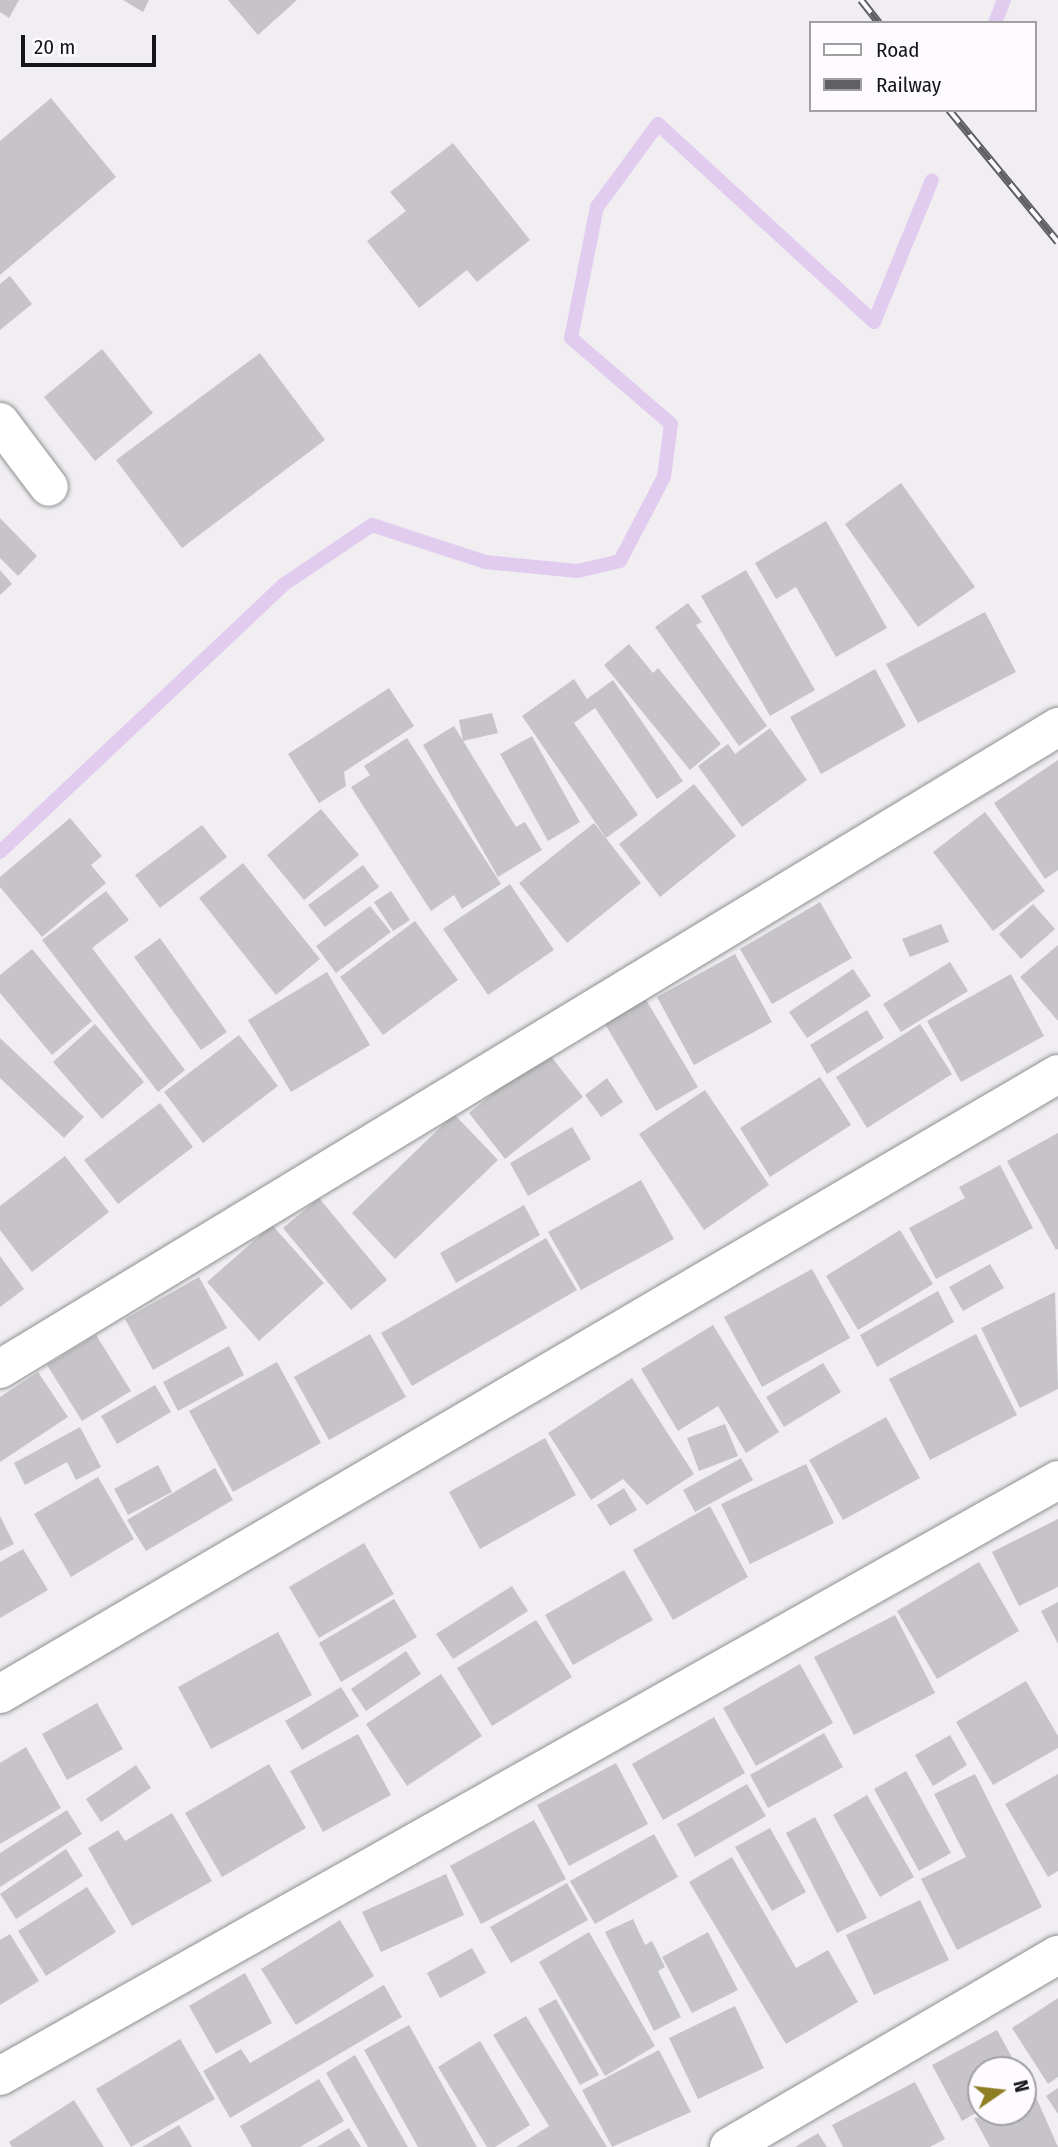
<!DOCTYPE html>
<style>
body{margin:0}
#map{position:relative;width:1058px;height:2147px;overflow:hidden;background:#f0eef1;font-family:"Fira Sans Condensed",sans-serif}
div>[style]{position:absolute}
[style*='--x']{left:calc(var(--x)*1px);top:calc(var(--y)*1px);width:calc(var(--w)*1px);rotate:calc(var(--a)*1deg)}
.stream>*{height:14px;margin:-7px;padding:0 7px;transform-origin:7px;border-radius:7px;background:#e1ccef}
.building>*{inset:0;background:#c6c4c7}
.roads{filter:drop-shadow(0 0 2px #918f92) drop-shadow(0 0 2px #918f92)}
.minor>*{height:38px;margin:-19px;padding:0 19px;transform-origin:19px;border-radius:19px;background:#fff}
.rail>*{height:8px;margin-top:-4px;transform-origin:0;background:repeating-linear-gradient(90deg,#fdfbff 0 16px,#605f61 0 32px);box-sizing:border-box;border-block:2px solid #605f61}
span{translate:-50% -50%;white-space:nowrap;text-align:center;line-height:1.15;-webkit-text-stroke:6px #fdfbff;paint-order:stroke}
.legend{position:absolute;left:809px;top:21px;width:228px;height:91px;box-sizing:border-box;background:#fdfbff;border:2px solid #a19fa2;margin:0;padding:9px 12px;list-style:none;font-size:21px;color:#161517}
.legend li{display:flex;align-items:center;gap:14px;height:35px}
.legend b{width:35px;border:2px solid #a19fa2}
.north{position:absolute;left:967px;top:2056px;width:70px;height:70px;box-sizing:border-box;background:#fdfbff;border:2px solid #a19fa2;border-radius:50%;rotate:76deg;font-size:19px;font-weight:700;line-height:28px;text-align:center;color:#161517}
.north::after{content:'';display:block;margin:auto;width:24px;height:32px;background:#8e7e24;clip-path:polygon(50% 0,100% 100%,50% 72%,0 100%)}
.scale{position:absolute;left:21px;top:35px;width:135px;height:32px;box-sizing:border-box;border:4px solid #161517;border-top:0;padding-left:9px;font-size:21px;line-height:24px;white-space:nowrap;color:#161517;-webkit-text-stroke:5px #fdfbff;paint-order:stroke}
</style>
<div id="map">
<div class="stream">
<i style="--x:995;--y:23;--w:25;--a:-69"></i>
<i style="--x:0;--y:852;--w:389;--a:-43.3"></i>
<i style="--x:283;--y:585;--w:107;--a:-34"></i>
<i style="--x:372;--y:525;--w:119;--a:18.1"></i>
<i style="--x:485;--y:562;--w:93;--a:5.5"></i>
<i style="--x:578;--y:571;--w:43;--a:-13.4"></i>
<i style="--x:620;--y:561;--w:95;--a:-62.4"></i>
<i style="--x:664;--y:477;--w:53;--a:-82.5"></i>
<i style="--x:671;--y:424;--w:132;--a:-139.3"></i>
<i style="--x:571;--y:338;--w:134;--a:-78.8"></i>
<i style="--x:597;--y:207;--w:103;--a:-53.7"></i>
<i style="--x:658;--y:124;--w:293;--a:42.5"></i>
<i style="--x:874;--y:322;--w:153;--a:-67.8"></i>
</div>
<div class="building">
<i style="clip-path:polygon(0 0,19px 0,9px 18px,0 12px)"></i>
<i style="clip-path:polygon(123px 0,149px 0,143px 12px)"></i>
<i style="clip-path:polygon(228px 0,297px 0,258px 35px)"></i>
<i style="clip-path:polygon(51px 98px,116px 177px,0 275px,0 141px)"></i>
<i style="clip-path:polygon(453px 143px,530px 240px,477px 282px,467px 270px,419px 308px,367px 241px,406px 211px,390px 192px)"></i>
<i style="clip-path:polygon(10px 276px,32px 304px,0 330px,0 284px)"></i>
<i style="clip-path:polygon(102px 349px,153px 413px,95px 461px,44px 397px)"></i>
<i style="clip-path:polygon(260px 353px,325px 440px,182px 548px,116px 460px)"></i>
<i style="clip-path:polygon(901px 483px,975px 587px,918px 627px,845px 524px)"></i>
<i style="clip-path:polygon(0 518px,37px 556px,18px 576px,0 558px)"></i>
<i style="clip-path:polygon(826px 521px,887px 628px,836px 657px,796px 587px,776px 599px,755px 563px)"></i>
<i style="clip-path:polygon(0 570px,12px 584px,0 595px)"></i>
<i style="clip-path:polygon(746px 570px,815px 690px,770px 716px,701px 596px)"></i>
<i style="clip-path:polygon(688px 603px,702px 622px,696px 625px,767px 726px,739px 746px,655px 627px)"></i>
<i style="clip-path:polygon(985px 612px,1016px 672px,918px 723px,886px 664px)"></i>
<i style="clip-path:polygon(629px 644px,653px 673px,658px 668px,721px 744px,690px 770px,604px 665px)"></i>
<i style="clip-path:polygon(875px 669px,906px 726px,821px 774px,790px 717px)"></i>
<i style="clip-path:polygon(574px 679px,587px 699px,613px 680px,683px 781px,657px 799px,595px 708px,574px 723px,638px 815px,606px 838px,522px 716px)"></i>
<i style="clip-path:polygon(389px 688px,414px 726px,344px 772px,346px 786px,319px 803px,288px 754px)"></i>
<i style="clip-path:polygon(492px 713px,498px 733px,463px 741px,459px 720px)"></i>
<i style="clip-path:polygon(454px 726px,516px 827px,525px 822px,542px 850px,498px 877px,423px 745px)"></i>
<i style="clip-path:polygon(770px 728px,807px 780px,742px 827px,698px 766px,728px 744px,735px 754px)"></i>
<i style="clip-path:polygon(532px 736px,580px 822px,548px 841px,500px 754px)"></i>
<i style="clip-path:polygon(407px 738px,501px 884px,462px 909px,454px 895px,431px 911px,351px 787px,370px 775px,364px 766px)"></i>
<i style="clip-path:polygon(1058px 760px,1058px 870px,1045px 879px,994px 803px)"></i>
<i style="clip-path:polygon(694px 784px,736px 836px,660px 897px,619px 844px)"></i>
<i style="clip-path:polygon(321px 809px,359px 855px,304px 900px,267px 855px)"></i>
<i style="clip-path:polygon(985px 812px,1045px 891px,993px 931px,933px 852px)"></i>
<i style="clip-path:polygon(70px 818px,102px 856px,91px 865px,106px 883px,42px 937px,0 887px,0 877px)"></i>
<i style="clip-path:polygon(594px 823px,641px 883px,567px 943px,519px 883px)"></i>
<i style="clip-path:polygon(202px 825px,227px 857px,160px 908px,135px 875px)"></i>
<i style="clip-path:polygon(243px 863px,320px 959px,276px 995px,199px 898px)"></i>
<i style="clip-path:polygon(363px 865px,379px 887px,325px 927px,308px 905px)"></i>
<i style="clip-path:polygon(510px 884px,554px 950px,488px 995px,443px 929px)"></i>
<i style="clip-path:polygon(106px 891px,129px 920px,92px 948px,185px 1070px,158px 1092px,42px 940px)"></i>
<i style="clip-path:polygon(391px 891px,410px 920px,393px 931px,374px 902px)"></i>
<i style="clip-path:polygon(820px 902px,852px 958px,772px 1004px,740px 949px)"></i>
<i style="clip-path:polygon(1033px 904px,1055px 929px,1021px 959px,999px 934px)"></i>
<i style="clip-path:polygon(370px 906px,391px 932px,336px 973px,316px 946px)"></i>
<i style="clip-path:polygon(415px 921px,458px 980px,383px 1035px,340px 977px)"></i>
<i style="clip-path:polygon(941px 924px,949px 942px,910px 957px,902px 939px)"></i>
<i style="clip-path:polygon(160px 938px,227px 1032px,201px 1050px,134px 957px)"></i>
<i style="clip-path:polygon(1058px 945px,1058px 1021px,1020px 977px)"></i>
<i style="clip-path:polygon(32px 949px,92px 1021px,52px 1055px,0 993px,0 975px)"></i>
<i style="clip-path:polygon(735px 954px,772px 1022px,694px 1065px,657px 997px)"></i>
<i style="clip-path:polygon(950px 962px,968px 991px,901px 1032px,883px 1004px)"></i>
<i style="clip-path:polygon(853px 969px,871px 996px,807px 1038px,789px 1012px)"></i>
<i style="clip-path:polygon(327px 972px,370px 1045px,291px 1092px,248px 1020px)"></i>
<i style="clip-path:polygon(1011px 974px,1044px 1036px,961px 1082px,927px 1021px)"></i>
<i style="clip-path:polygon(642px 993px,698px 1087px,656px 1111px,601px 1017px)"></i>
<i style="clip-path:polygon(867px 1010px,884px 1038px,827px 1074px,810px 1045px)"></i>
<i style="clip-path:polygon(95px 1024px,144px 1082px,102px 1119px,53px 1062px)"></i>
<i style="clip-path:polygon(920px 1024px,952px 1074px,867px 1128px,836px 1077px)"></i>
<i style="clip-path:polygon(239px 1035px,278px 1086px,203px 1143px,164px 1092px)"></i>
<i style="clip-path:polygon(0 1038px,84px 1117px,64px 1138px,0 1078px)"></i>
<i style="clip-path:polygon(546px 1050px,583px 1097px,505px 1159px,469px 1113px)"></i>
<i style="clip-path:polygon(820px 1077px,851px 1125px,770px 1177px,740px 1128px)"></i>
<i style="clip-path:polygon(607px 1078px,623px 1102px,601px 1117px,585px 1095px)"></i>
<i style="clip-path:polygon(705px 1090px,769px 1185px,704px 1230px,639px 1134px)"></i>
<i style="clip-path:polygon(160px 1103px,193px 1147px,118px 1204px,84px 1160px)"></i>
<i style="clip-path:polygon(454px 1114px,498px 1160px,395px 1259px,352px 1213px)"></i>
<i style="clip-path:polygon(572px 1127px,591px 1159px,528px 1196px,510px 1163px)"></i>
<i style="clip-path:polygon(1058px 1133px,1058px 1249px,1056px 1250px,1007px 1161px)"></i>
<i style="clip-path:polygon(65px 1156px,109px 1212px,32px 1272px,0 1230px,0 1206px)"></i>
<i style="clip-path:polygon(1000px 1165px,1033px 1228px,936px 1279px,909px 1228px,965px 1198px,959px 1187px)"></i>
<i style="clip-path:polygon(641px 1180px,674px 1239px,581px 1290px,548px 1232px)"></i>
<i style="clip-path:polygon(319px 1198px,387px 1280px,351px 1310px,283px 1228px)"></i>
<i style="clip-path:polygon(524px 1205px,540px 1235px,456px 1283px,440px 1253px)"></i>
<i style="clip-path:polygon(272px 1225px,324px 1283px,259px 1341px,207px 1282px)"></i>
<i style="clip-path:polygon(900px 1230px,933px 1284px,858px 1330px,826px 1276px)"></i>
<i style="clip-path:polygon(546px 1238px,577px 1290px,412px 1386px,381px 1333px)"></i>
<i style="clip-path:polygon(0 1256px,24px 1289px,0 1307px)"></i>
<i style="clip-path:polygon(990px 1264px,1004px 1288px,963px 1311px,949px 1287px)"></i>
<i style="clip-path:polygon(812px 1269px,850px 1338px,762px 1387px,724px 1317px)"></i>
<i style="clip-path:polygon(199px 1277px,227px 1328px,153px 1370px,125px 1319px)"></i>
<i style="clip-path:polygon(938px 1291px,954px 1322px,877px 1367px,860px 1335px)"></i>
<i style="clip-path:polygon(1055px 1292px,1058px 1389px,1020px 1408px,981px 1328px)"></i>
<i style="clip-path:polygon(713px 1325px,779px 1432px,746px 1453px,718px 1406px,678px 1431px,641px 1369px)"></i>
<i style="clip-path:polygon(370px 1334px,406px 1397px,329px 1440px,294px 1377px)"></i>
<i style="clip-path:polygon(976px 1334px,1017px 1415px,930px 1460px,889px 1379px)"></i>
<i style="clip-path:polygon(96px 1335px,131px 1391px,82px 1421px,47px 1365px)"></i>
<i style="clip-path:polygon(229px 1346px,244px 1375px,178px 1411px,163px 1382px)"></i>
<i style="clip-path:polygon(277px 1362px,321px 1443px,233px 1492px,189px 1411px)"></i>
<i style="clip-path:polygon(823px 1363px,841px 1392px,784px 1427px,766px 1397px)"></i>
<i style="clip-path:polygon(38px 1372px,68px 1417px,0 1462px,0 1397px)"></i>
<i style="clip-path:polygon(632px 1378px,694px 1474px,647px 1505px,623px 1479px,591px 1500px,548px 1433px)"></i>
<i style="clip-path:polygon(155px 1385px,171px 1412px,117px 1444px,101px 1416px)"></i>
<i style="clip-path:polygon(886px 1417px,920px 1478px,843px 1520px,809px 1460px)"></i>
<i style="clip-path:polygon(725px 1424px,738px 1456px,699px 1471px,687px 1438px)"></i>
<i style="clip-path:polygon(80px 1427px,101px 1467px,76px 1480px,67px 1462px,25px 1485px,14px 1463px)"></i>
<i style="clip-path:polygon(545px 1438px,576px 1495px,480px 1549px,449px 1492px)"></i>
<i style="clip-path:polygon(741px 1458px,753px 1480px,695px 1512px,683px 1490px)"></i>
<i style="clip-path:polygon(806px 1464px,834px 1523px,750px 1564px,721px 1504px)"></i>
<i style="clip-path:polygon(158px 1465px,172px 1492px,128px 1515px,114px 1489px)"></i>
<i style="clip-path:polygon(215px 1468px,233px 1500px,146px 1551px,127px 1520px)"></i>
<i style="clip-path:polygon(98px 1477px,134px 1539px,71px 1577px,34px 1514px)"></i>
<i style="clip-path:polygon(624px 1488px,637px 1510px,610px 1526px,597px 1505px)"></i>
<i style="clip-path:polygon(710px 1506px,748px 1577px,673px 1620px,633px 1550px)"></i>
<i style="clip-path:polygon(0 1516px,14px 1544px,0 1551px)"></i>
<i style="clip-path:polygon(1058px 1519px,1058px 1587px,1019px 1606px,992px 1552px)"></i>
<i style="clip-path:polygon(364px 1543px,394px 1594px,319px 1638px,289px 1587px)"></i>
<i style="clip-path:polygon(23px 1549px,48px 1590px,0 1618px,0 1562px)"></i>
<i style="clip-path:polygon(979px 1562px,1019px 1631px,937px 1679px,897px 1611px)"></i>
<i style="clip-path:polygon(624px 1570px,653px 1620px,573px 1665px,545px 1615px)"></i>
<i style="clip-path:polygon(512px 1586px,528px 1611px,453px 1659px,436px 1634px)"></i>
<i style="clip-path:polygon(394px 1599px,417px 1637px,341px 1682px,319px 1643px)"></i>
<i style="clip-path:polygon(1058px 1602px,1058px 1644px,1041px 1611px)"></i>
<i style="clip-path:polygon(895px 1615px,935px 1693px,854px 1735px,814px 1657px)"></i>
<i style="clip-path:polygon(536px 1620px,572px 1677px,492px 1726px,457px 1668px)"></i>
<i style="clip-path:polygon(278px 1632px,312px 1695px,211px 1749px,178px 1687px)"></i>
<i style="clip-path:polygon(406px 1651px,421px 1674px,366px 1711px,351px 1689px)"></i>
<i style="clip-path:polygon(800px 1664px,833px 1723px,756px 1766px,723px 1708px)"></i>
<i style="clip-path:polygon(441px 1674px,482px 1736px,407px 1786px,366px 1724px)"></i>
<i style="clip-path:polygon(1026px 1681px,1058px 1736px,1058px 1748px,993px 1785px,956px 1722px)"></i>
<i style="clip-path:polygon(341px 1687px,359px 1716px,302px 1750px,285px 1721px)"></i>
<i style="clip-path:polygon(97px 1703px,123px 1749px,67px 1780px,42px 1734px)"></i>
<i style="clip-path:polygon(714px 1717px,745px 1773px,663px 1820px,632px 1764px)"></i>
<i style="clip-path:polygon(824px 1733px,843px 1767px,768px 1808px,750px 1775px)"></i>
<i style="clip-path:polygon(358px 1734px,391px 1795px,323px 1832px,290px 1771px)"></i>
<i style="clip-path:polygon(950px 1735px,967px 1765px,933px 1786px,915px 1755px)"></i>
<i style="clip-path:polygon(26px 1747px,61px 1808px,0 1844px,0 1763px)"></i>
<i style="clip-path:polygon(616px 1763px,648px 1824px,569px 1866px,537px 1805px)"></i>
<i style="clip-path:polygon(269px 1764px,306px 1828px,222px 1877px,185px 1813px)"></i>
<i style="clip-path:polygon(136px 1765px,151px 1788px,101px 1822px,86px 1799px)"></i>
<i style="clip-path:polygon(906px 1771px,951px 1853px,919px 1871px,874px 1789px)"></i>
<i style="clip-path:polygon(975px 1774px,1042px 1907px,957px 1950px,921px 1879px,966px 1857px,934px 1794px)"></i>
<i style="clip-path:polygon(1058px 1774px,1058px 1871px,1048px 1877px,1005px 1804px)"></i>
<i style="clip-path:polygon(747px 1784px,766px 1816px,695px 1857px,677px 1824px)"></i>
<i style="clip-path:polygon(867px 1795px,914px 1877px,880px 1897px,833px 1815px)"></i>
<i style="clip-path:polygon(67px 1810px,82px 1834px,0 1887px,0 1853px)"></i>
<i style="clip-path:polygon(172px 1813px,212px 1881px,132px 1926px,88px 1848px,118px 1830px,125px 1841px)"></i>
<i style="clip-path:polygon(815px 1817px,867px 1918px,837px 1933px,786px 1833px)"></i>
<i style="clip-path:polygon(534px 1820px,566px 1879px,481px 1924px,450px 1866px)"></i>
<i style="clip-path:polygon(770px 1828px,806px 1892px,772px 1911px,735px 1847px)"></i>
<i style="clip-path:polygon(654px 1834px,678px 1877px,595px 1924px,570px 1881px)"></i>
<i style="clip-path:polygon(66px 1849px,83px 1876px,16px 1919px,0 1894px)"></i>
<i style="clip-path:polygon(732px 1857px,796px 1968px,828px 1950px,858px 2002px,786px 2044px,689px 1882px)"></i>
<i style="clip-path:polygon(446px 1874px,464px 1915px,381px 1952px,362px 1912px)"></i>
<i style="clip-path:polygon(567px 1883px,588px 1920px,511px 1963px,490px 1927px)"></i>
<i style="clip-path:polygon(87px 1887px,116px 1932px,46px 1976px,18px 1931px)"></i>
<i style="clip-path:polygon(920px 1900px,949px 1960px,874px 1995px,846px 1935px)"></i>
<i style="clip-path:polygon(633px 1919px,645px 1945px,652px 1941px,665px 1967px,658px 1971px,681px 2017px,654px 2031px,605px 1932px)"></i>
<i style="clip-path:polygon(340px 1920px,374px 1976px,296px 2025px,261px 1969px)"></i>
<i style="clip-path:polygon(589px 1932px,655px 2046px,605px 2076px,539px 1962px)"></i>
<i style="clip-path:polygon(708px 1932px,738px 1990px,692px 2013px,662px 1957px)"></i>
<i style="clip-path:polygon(10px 1934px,39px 1981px,0 2005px,0 1940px)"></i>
<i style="clip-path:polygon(472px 1948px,486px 1973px,440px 1998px,427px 1973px)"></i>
<i style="clip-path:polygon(245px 1973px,272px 2023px,216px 2054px,189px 2006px)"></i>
<i style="clip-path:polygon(384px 1985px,402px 2017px,230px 2118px,203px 2071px,241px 2049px,250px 2063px)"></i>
<i style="clip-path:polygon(1058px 1998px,1058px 2077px,1048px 2084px,1012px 2028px)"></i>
<i style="clip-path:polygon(556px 1999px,599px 2075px,580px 2085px,538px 2009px)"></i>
<i style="clip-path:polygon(735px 2006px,764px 2068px,698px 2099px,669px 2038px)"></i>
<i style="clip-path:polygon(526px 2016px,607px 2147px,516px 2147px,549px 2126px,493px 2035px)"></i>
<i style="clip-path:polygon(409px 2025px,477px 2147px,418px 2147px,364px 2050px)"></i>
<i style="clip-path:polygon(997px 2030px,1019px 2070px,981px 2070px,981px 2110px,962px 2121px,932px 2065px)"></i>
<i style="clip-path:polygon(180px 2039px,215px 2099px,131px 2147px,96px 2089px)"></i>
<i style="clip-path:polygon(480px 2041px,530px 2125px,495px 2147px,487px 2147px,438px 2067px)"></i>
<i style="clip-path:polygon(659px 2050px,691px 2112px,612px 2147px,582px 2090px)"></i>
<i style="clip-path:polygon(355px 2055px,408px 2147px,368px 2147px,326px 2073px)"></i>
<i style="clip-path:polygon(319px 2079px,344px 2121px,300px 2147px,252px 2147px,240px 2126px)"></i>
<i style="clip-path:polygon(915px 2082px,945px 2139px,930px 2147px,843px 2147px,832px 2125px)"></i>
<i style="clip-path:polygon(1032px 2088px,1058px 2147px,990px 2147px,974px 2118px,1023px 2112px,1023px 2093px)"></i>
<i style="clip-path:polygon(1058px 2088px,1058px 2114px,1046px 2096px)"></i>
<i style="clip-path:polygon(74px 2100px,104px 2147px,12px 2147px,9px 2142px)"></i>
<i style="clip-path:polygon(179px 2125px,192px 2147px,142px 2147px)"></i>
<i style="clip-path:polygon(349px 2128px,361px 2147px,317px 2147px)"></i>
<i style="clip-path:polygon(818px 2133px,827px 2147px,795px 2147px)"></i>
</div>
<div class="roads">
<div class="minor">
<i style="--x:0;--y:422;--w:81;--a:53"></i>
<i style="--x:0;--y:1369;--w:1238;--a:-31.25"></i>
<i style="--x:0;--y:1694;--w:1226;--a:-30.37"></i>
<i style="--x:0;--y:2076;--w:1214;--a:-29.39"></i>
<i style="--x:729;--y:2147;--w:381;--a:-30.3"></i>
</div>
</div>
<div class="rail">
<i style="--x:861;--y:0;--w:29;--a:52"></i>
<i style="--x:949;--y:110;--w:171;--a:50.5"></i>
</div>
<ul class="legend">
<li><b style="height:9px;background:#fff"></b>Road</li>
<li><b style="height:9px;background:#605f61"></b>Railway</li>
</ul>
<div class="north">N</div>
<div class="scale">20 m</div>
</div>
